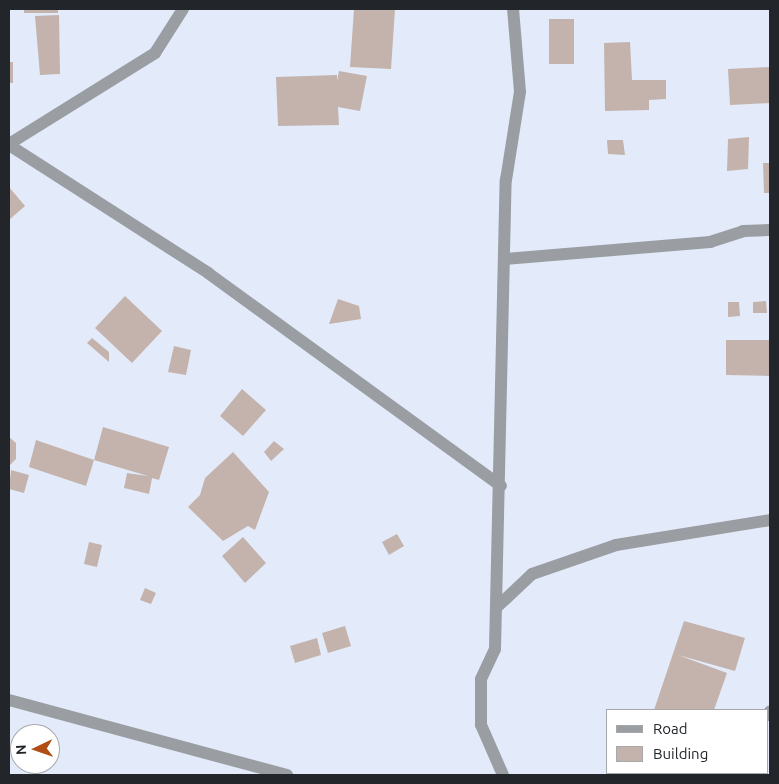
<!DOCTYPE html>
<style>
body{margin:0}
#map{position:relative;width:779px;height:784px;overflow:hidden;background:#e3ebfa;font-family:Ubuntu,sans-serif}
div>[style]{position:absolute}
[style*='--x']{left:calc(var(--x)*1px);top:calc(var(--y)*1px);width:calc(var(--w)*1px);rotate:calc(var(--a)*1deg)}
.building>*{inset:0;background:#c3b3ac}
.minor>*{height:12px;margin:-6px;padding:0 6px;transform-origin:6px;border-radius:6px;background:#9a9ea3}
span{translate:-50% -50%;white-space:nowrap;text-align:center;line-height:1.15;-webkit-text-stroke:4px #fff;paint-order:stroke}
.frame{position:absolute;inset:0;border:10px solid #22252a;pointer-events:none}
.legend{position:absolute;left:606px;top:709px;width:162px;height:65px;box-sizing:border-box;background:#fff;border:1px solid #a7a8aa;margin:0;padding:6px 9px;list-style:none;font-size:15px;color:#22252a}
.legend li{display:flex;align-items:center;gap:10px;height:25px}
.legend b{width:25px;border:1px solid #a7a8aa}
.north{position:absolute;left:10px;top:724px;width:50px;height:50px;box-sizing:border-box;background:#fff;border:1px solid #a7a8aa;border-radius:50%;rotate:267deg;font-size:14px;font-weight:700;line-height:20px;text-align:center;color:#22252a}
.north::after{content:'';display:block;margin:auto;width:18px;height:22px;background:#b14e15;clip-path:polygon(50% 0,100% 100%,50% 72%,0 100%)}
</style>
<div id="map">
<div class="building">
<i style="clip-path:polygon(24px 9px,58px 9px,58px 13px,24px 13px)"></i>
<i style="clip-path:polygon(354px 9px,395px 9px,391px 69px,350px 67px)"></i>
<i style="clip-path:polygon(59px 15px,60px 74px,40px 75px,35px 16px)"></i>
<i style="clip-path:polygon(549px 19px,574px 19px,574px 64px,549px 64px)"></i>
<i style="clip-path:polygon(630px 42px,632px 80px,666px 80px,666px 99px,649px 100px,649px 110px,605px 111px,604px 43px)"></i>
<i style="clip-path:polygon(9px 62px,13px 62px,13px 83px,9px 83px)"></i>
<i style="clip-path:polygon(770px 67px,770px 103px,730px 105px,728px 69px)"></i>
<i style="clip-path:polygon(339px 71px,367px 76px,360px 111px,338px 107px,339px 125px,278px 126px,276px 77px,337px 75px,337px 81px)"></i>
<i style="clip-path:polygon(749px 137px,748px 169px,727px 171px,728px 139px)"></i>
<i style="clip-path:polygon(607px 140px,623px 140px,625px 155px,608px 154px)"></i>
<i style="clip-path:polygon(763px 163px,770px 163px,770px 193px,764px 193px)"></i>
<i style="clip-path:polygon(9px 187px,25px 206px,9px 220px)"></i>
<i style="clip-path:polygon(125px 296px,162px 331px,132px 363px,95px 328px)"></i>
<i style="clip-path:polygon(338px 299px,359px 306px,361px 319px,329px 324px)"></i>
<i style="clip-path:polygon(766px 301px,767px 313px,753px 313px,753px 302px)"></i>
<i style="clip-path:polygon(728px 302px,739px 302px,740px 316px,728px 317px)"></i>
<i style="clip-path:polygon(92px 338px,109px 352px,109px 362px,87px 343px)"></i>
<i style="clip-path:polygon(726px 340px,770px 340px,770px 376px,726px 375px)"></i>
<i style="clip-path:polygon(174px 346px,191px 350px,186px 375px,168px 372px)"></i>
<i style="clip-path:polygon(242px 389px,266px 410px,243px 436px,220px 416px)"></i>
<i style="clip-path:polygon(103px 427px,169px 447px,159px 480px,152px 478px,149px 494px,124px 488px,127px 473px,148px 476px,94px 460px)"></i>
<i style="clip-path:polygon(9px 437px,16px 443px,16px 459px,9px 466px)"></i>
<i style="clip-path:polygon(36px 440px,94px 460px,86px 486px,29px 467px)"></i>
<i style="clip-path:polygon(274px 441px,284px 449px,271px 461px,264px 452px)"></i>
<i style="clip-path:polygon(233px 452px,269px 492px,255px 530px,248px 526px,223px 541px,188px 507px,200px 495px,205px 478px)"></i>
<i style="clip-path:polygon(11px 470px,29px 475px,24px 493px,9px 489px)"></i>
<i style="clip-path:polygon(397px 534px,404px 546px,389px 555px,382px 542px)"></i>
<i style="clip-path:polygon(243px 537px,266px 563px,245px 583px,222px 556px)"></i>
<i style="clip-path:polygon(89px 542px,102px 545px,97px 567px,84px 564px)"></i>
<i style="clip-path:polygon(145px 588px,156px 593px,151px 604px,140px 600px)"></i>
<i style="clip-path:polygon(684px 621px,745px 638px,735px 671px,678px 655px,727px 673px,714px 710px,654px 710px)"></i>
<i style="clip-path:polygon(345px 626px,351px 646px,328px 653px,322px 633px)"></i>
<i style="clip-path:polygon(317px 638px,321px 655px,295px 663px,290px 646px)"></i>
</div>
<div class="minor">
<i style="--x:9;--y:144;--w:172;--a:-31.9"></i>
<i style="--x:155;--y:53;--w:52;--a:-57.5"></i>
<i style="--x:9;--y:145;--w:237;--a:32.7"></i>
<i style="--x:208;--y:273;--w:362;--a:36"></i>
<i style="--x:504;--y:259;--w:207;--a:-4.7"></i>
<i style="--x:710;--y:242;--w:35;--a:-18"></i>
<i style="--x:743;--y:231;--w:27;--a:-2"></i>
<i style="--x:497;--y:607;--w:48;--a:-43.3"></i>
<i style="--x:532;--y:574;--w:89;--a:-19"></i>
<i style="--x:616;--y:545;--w:156;--a:-9.2"></i>
<i style="--x:9;--y:700;--w:288;--a:15.1"></i>
<i style="--x:768;--y:715;--w:4;--a:-63"></i>
<i style="--x:503;--y:775;--w:55;--a:-113.7"></i>
<i style="--x:481;--y:725;--w:46;--a:-90"></i>
<i style="--x:481;--y:679;--w:33;--a:-65"></i>
<i style="--x:495;--y:649;--w:469;--a:-88.7"></i>
<i style="--x:506;--y:180;--w:89;--a:-81"></i>
<i style="--x:520;--y:92;--w:83;--a:-94.8"></i>
<i style="--x:730;--y:775;--w:2;--a:-63"></i>
</div>
<div class="frame"></div>
<ul class="legend">
<li><b style="height:6px;background:#9a9ea3"></b>Road</li>
<li><b style="height:14px;background:#c3b3ac"></b>Building</li>
</ul>
<div class="north">N</div>
</div>
